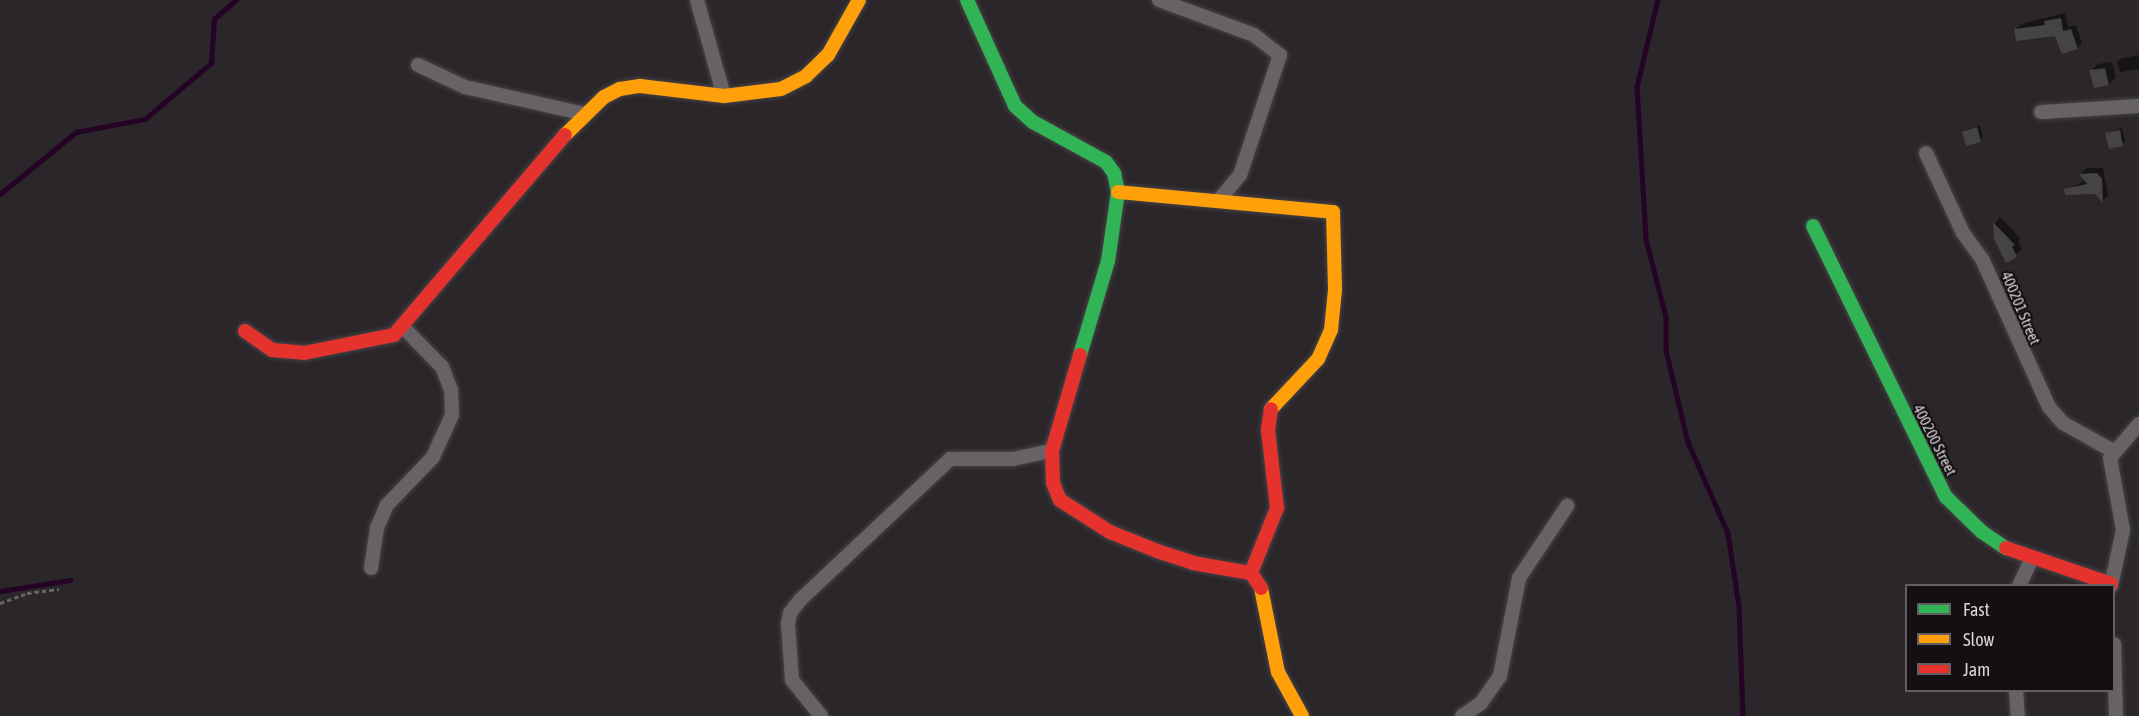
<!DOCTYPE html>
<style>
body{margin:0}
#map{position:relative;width:2139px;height:716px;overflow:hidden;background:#2a262a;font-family:"Asap Condensed",sans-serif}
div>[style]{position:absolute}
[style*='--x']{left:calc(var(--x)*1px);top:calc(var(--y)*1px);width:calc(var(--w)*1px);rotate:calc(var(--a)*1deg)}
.shadow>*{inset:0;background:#0007}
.stream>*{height:4.5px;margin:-2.25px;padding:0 2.25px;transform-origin:2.25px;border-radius:2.25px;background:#240325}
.building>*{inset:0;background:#464346}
.path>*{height:3px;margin-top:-1.5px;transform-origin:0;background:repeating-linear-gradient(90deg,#686568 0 4.5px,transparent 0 7.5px)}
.roads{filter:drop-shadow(0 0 2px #474346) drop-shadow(0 0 2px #474346)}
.street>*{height:14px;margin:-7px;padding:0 7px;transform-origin:7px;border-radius:7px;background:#666265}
.fast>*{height:14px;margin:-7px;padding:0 7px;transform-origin:7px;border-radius:7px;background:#30b455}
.slow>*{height:14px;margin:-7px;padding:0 7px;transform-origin:7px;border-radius:7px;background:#ff9f0a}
.jam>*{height:14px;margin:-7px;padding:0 7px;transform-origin:7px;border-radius:7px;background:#e5322d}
span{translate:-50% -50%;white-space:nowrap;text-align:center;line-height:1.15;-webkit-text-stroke:4.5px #130f12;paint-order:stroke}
.street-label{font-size:15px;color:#dad4d9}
.legend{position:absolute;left:1905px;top:584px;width:210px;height:108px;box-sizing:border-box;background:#130f12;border:2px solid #635e62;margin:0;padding:8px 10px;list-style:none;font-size:18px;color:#dad4d9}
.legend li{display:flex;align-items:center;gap:12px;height:30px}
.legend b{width:30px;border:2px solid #635e62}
</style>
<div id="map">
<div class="shadow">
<i style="clip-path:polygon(2065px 13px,2068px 27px,2076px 25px,2082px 43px,2077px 48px,2056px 34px,2016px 29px,2021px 24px)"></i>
<i style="clip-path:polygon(2139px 55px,2139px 69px,2120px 72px,2117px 62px,2120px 59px)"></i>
<i style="clip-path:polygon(2112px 62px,2116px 77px,2109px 84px,2091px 71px,2098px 64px)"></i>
<i style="clip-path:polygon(1980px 125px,1983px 137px,1980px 140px,1963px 132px)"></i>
<i style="clip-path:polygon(2122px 128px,2125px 141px,2122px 144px,2106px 134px)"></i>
<i style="clip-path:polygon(2087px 168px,2103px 168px,2108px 195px,2103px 201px,2096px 192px,2066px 190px,2086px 180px,2081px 174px)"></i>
<i style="clip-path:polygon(2000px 217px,2020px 238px,2018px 241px,2022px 249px,2007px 261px,1996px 238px,1995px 223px)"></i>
</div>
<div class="stream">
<i style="--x:1658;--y:0;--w:89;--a:103.6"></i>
<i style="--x:1637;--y:87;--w:152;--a:86.6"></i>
<i style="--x:1646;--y:239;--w:81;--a:75.6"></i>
<i style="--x:1666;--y:317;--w:33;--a:90"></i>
<i style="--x:1666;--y:350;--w:95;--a:76.6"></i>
<i style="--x:1688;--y:442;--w:99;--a:66.3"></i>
<i style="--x:1728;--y:533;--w:75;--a:81.5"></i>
<i style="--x:1739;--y:607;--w:109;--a:87.9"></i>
<i style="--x:0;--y:194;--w:98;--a:-39.2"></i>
<i style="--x:76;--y:132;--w:70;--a:-10.7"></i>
<i style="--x:145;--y:119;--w:87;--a:-40.3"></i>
<i style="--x:211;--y:63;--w:44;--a:-86.1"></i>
<i style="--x:214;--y:19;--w:29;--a:-41"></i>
<i style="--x:0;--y:591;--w:71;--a:-8.9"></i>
</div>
<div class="building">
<i style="clip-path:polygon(2061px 18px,2063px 31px,2071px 29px,2078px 49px,2062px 54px,2055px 36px,2016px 41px,2014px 29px,2045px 25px,2044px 21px)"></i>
<i style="clip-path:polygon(2105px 68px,2109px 85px,2094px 88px,2089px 70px)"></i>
<i style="clip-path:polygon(1977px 127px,1981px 142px,1966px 146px,1962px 132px)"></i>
<i style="clip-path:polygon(2120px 130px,2123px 146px,2109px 149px,2105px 133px)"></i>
<i style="clip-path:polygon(2097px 173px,2102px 179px,2103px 203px,2095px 194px,2065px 195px,2064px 189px,2087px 184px,2079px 174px)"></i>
<i style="clip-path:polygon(1993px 222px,2015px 245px,2012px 246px,2017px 257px,2006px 263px,1994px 239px)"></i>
</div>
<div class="path">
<i style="--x:0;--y:603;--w:29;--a:-20"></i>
<i style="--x:27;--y:593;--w:32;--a:-7"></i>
</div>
<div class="roads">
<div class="street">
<i style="--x:697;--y:0;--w:100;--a:74.3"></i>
<i style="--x:1159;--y:0;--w:101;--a:20.2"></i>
<i style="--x:1254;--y:35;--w:33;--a:38"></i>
<i style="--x:1280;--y:55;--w:126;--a:108.4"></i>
<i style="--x:1240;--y:175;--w:34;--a:130"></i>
<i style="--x:418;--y:65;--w:52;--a:25.1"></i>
<i style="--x:465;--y:87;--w:123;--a:12.7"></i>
<i style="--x:2041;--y:112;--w:98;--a:-3.5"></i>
<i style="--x:1926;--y:153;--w:88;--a:65.2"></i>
<i style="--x:1963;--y:233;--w:34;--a:54"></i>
<i style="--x:1983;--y:261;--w:160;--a:65.7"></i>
<i style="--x:2049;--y:407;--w:21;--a:49"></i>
<i style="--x:2063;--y:423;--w:57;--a:29.2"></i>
<i style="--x:371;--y:568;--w:40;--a:-81.5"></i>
<i style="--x:377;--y:528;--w:25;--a:-67"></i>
<i style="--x:387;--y:505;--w:66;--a:-46.2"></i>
<i style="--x:433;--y:457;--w:46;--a:-65.7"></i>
<i style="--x:452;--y:415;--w:25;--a:-92"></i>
<i style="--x:451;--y:390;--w:25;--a:-111"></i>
<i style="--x:442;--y:367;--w:56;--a:-134.3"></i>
<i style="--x:2019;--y:586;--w:29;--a:-65"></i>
<i style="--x:2111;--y:586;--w:57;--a:-77.9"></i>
<i style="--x:2123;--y:530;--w:73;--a:-100.2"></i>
<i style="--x:2110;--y:458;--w:45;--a:-49.5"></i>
<i style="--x:2114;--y:644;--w:72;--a:88.4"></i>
<i style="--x:2016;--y:690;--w:26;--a:86"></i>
<i style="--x:821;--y:716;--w:46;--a:-128.9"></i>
<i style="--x:792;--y:680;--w:56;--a:-94.1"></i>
<i style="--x:788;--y:624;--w:11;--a:-80"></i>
<i style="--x:790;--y:613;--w:16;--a:-52"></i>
<i style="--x:800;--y:600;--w:206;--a:-43.2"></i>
<i style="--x:950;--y:459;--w:63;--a:0"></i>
<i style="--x:1013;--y:459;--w:40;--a:-12"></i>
<i style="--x:1462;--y:716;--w:23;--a:-34"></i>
<i style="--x:1481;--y:703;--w:33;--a:-55"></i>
<i style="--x:1500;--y:676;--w:100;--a:-79"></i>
<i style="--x:1519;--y:578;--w:87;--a:-56.3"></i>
</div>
<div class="fast">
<i style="--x:967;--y:0;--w:116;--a:65.6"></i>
<i style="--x:1015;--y:106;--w:24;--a:42"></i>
<i style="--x:1033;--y:122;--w:83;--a:28.7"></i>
<i style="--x:1106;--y:162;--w:14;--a:54"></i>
<i style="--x:1114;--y:173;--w:19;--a:78"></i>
<i style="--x:1118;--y:192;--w:70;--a:98.2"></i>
<i style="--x:1108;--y:261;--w:98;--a:106.6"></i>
<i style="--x:1813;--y:226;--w:302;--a:63.9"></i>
<i style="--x:1946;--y:497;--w:50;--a:44.2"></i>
<i style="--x:1982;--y:532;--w:29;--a:34"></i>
</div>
<div class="slow">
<i style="--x:565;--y:135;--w:54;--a:-44.3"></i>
<i style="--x:604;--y:97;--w:18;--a:-27"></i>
<i style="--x:620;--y:89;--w:20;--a:-9"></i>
<i style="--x:640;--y:86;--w:85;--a:6.8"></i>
<i style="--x:724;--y:96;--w:57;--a:-7"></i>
<i style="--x:781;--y:89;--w:28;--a:-27"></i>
<i style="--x:806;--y:76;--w:30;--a:-44"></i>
<i style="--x:828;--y:55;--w:63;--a:-60.6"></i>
<i style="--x:1118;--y:192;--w:216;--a:5.3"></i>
<i style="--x:1333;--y:212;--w:78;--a:88.5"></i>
<i style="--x:1335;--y:290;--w:40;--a:95.7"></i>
<i style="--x:1331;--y:330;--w:32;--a:114"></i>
<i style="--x:1318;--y:359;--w:69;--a:133.2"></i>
<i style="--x:1261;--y:588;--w:86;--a:78.6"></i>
<i style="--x:1278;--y:672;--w:50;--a:61.4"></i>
</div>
<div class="jam">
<i style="--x:245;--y:331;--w:33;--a:35"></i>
<i style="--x:272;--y:350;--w:32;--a:5"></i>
<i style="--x:304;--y:353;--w:92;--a:-11.3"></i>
<i style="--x:394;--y:335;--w:263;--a:-49.5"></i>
<i style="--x:1080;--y:355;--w:100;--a:106.3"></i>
<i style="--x:1052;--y:451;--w:32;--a:88"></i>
<i style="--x:1053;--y:483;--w:18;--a:68"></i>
<i style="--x:1060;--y:500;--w:59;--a:32.6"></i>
<i style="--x:1110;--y:532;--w:51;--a:22"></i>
<i style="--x:1157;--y:551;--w:38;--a:18"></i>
<i style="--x:1193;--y:563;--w:59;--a:9.8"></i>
<i style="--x:1251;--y:573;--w:18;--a:56"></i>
<i style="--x:2006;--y:548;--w:111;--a:18.9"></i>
<i style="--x:1251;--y:573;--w:70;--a:-68.2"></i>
<i style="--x:1277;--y:508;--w:79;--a:-96.6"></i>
<i style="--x:1268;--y:430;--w:21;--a:-82"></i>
</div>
</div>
<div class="street-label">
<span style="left:2021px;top:308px;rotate:67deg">400201 Street</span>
<span style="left:1935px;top:440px;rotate:63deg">400200 Street</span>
</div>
<ul class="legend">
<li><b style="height:8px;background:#30b455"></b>Fast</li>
<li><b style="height:8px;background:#ff9f0a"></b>Slow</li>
<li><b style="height:8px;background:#e5322d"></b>Jam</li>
</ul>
</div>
